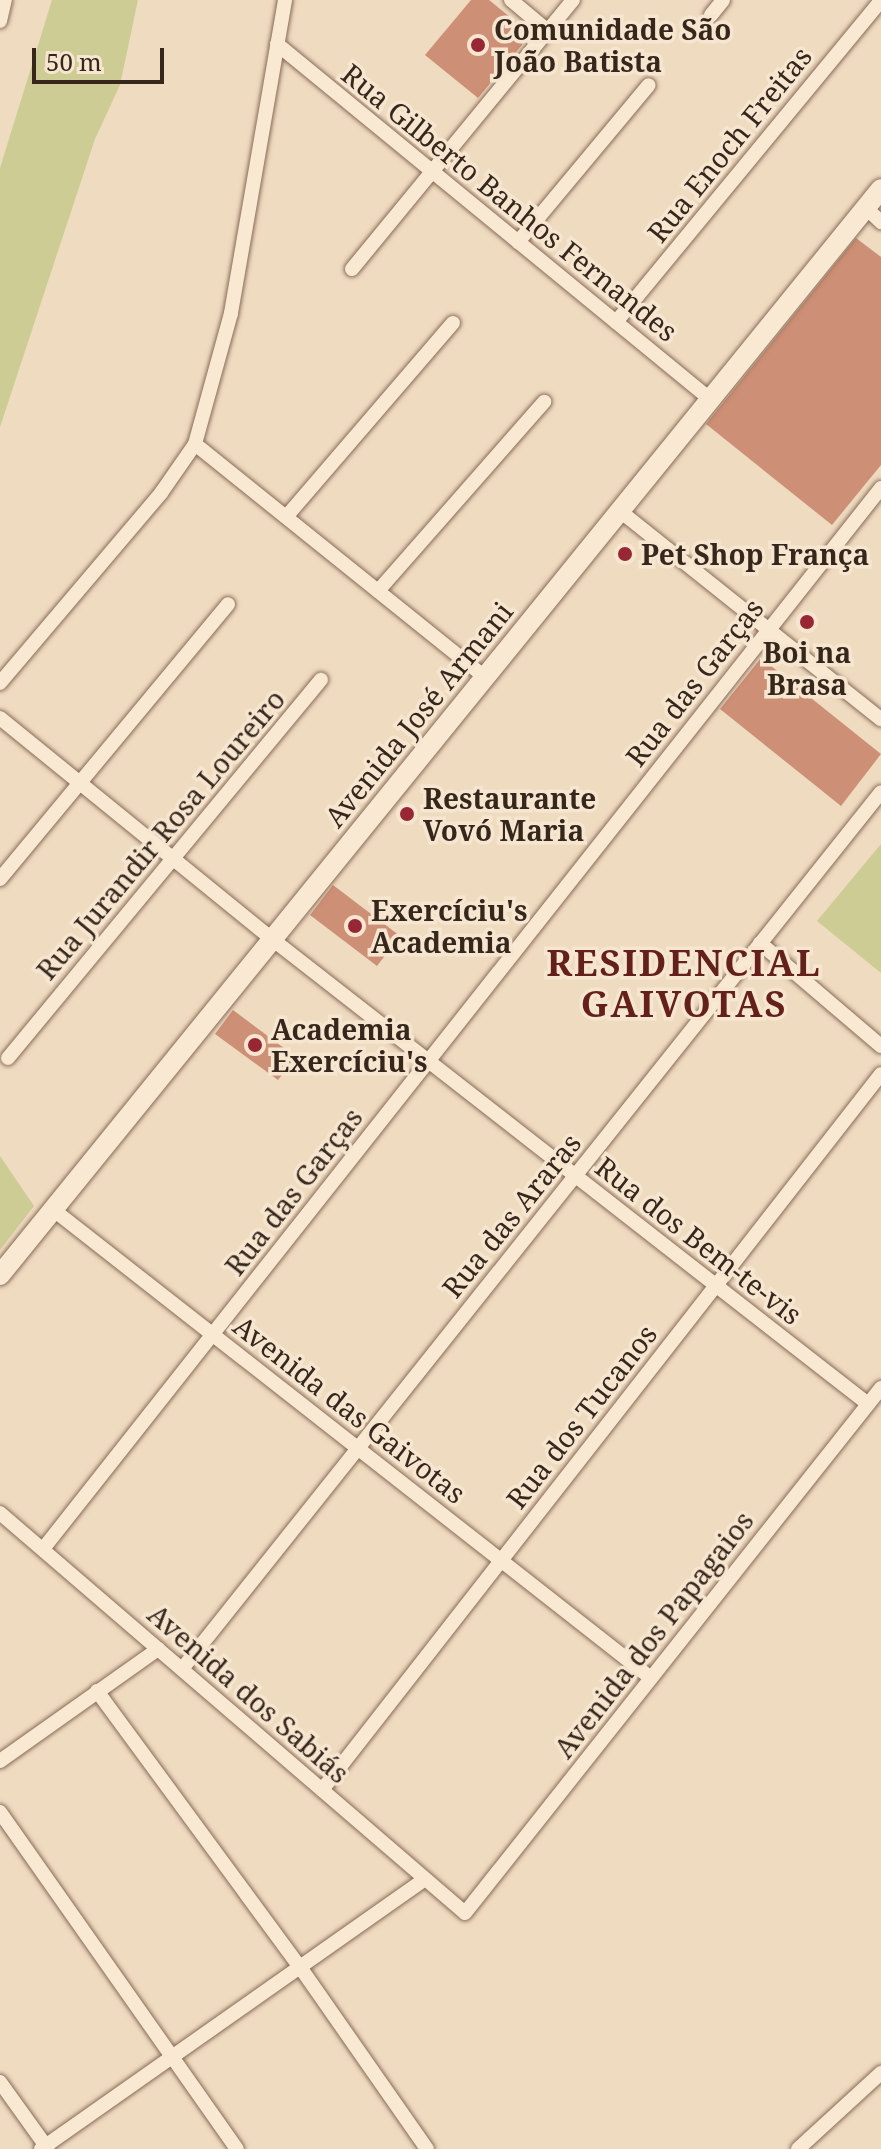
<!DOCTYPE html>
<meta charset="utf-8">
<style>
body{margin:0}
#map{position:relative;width:881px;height:2149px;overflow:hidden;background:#efdbc0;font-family:"Noto Serif",serif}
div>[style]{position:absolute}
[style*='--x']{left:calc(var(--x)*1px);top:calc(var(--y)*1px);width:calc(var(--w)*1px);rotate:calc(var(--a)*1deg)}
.green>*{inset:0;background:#cdcc94}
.building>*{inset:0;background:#cd8f75}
.roads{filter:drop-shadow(0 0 2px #886b58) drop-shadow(0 0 2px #886b58)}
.street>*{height:14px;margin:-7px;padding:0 7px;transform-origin:7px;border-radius:7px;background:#f9e9d3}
.secondary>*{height:20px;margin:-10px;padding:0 10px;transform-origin:10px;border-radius:10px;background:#f9e9d3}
.dots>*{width:22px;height:22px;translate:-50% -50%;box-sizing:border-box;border:4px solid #f6e6d0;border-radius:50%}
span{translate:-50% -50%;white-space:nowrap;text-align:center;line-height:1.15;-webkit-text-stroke:7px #f6e6d0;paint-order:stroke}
.poi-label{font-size:28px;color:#37261c;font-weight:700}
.left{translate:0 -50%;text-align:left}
.street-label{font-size:28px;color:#37261c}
.district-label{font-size:36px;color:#64211b;font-weight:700;letter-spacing:2px}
.scale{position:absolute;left:32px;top:48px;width:132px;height:36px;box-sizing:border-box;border:4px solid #37261c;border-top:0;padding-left:10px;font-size:24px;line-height:28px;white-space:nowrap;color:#37261c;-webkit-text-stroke:6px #f6e6d0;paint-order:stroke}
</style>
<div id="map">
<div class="green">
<i style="clip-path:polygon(52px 0,138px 0,120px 85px,95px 139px,0 427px,0 168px)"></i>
<i style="clip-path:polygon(881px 844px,881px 973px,817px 921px)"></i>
<i style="clip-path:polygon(0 1156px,34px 1206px,0 1250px)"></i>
</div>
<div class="building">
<i style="clip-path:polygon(471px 0,489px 0,531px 34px,478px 98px,425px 55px)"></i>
<i style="clip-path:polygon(856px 238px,881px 257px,881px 465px,832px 525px,706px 424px)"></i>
<i style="clip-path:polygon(761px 658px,881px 754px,841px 806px,720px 709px)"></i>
<i style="clip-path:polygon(333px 885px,400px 936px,377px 966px,310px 915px)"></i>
<i style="clip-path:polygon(233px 1010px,296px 1057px,278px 1080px,215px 1034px)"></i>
</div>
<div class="roads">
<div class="street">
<i style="--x:511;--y:0;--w:48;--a:40"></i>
<i style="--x:711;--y:15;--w:19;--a:-51"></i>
<i style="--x:0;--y:21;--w:22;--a:-77"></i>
<i style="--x:277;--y:44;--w:560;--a:39.35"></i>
<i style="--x:866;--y:208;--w:21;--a:43"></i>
<i style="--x:518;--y:242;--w:204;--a:-50.2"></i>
<i style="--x:352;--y:269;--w:348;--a:-50.6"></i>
<i style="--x:616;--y:322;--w:417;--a:-50.5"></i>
<i style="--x:195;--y:444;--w:372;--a:38.8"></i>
<i style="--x:620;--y:511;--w:334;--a:38.6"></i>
<i style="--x:286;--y:517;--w:256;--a:-49.3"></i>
<i style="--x:378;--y:591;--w:252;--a:-48.7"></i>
<i style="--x:0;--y:683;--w:249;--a:-49.7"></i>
<i style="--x:161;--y:493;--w:60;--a:-55.2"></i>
<i style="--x:195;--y:444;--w:136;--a:-74.6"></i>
<i style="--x:231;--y:313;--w:318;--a:-80.2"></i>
<i style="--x:0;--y:718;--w:350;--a:39.1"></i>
<i style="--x:272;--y:939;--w:756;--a:37.96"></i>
<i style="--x:0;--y:879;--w:357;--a:-50.3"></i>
<i style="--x:760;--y:943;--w:159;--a:40.4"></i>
<i style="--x:8;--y:1058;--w:491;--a:-50.4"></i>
<i style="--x:55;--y:1211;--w:757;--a:38.08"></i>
<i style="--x:0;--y:1513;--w:613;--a:40.7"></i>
<i style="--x:465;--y:1913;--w:670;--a:-51.61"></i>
<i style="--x:43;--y:1549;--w:1352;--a:-51.7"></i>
<i style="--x:182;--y:1669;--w:1121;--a:-51.44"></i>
<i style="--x:97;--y:1691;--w:343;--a:53.7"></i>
<i style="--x:300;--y:1967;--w:222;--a:55.1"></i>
<i style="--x:0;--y:1761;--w:194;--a:-35.3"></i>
<i style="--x:322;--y:1790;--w:908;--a:-52.02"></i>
<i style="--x:0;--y:1812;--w:412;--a:54.9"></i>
<i style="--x:0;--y:2082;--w:82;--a:54.4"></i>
<i style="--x:41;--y:2149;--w:469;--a:-35.1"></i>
<i style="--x:798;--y:2149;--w:113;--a:-42.5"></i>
</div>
<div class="secondary">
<i style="--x:0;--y:1275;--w:1398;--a:-50.95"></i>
</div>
</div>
<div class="dots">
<i style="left:478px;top:45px;background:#982736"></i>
<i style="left:625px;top:554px;background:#982736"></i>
<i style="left:807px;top:622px;background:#982736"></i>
<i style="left:407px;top:814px;background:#982736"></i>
<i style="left:355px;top:926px;background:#982736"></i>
<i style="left:255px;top:1045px;background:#982736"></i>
</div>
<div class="poi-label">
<span class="left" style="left:494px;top:45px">Comunidade São<br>João Batista</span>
<span class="left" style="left:641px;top:554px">Pet Shop França</span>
<span style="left:807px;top:668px">Boi na<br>Brasa</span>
<span class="left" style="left:423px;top:814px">Restaurante<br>Vovó Maria</span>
<span class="left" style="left:371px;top:926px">Exercíciu's<br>Academia</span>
<span class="left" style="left:271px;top:1045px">Academia<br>Exercíciu's</span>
</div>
<div class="street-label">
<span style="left:729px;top:144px;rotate:-51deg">Rua Enoch Freitas</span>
<span style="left:510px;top:202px;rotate:39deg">Rua Gilberto Banhos Fernandes</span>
<span style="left:694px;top:682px;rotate:-52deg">Rua das Garças</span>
<span style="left:418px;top:714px;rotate:-51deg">Avenida José Armani</span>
<span style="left:160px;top:834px;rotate:-50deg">Rua Jurandir Rosa Loureiro</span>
<span style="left:293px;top:1191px;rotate:-52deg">Rua das Garças</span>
<span style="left:511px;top:1215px;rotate:-51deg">Rua das Araras</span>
<span style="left:699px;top:1240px;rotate:38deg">Rua dos Bem-te-vis</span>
<span style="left:350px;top:1409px;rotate:38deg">Avenida das Gaivotas</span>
<span style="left:581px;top:1416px;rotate:-52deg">Rua dos Tucanos</span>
<span style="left:653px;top:1634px;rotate:-52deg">Avenida dos Papagaios</span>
<span style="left:249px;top:1693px;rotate:41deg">Avenida dos Sabiás</span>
</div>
<div class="district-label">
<span style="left:684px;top:983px">RESIDENCIAL<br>GAIVOTAS</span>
</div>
<div class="scale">50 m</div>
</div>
